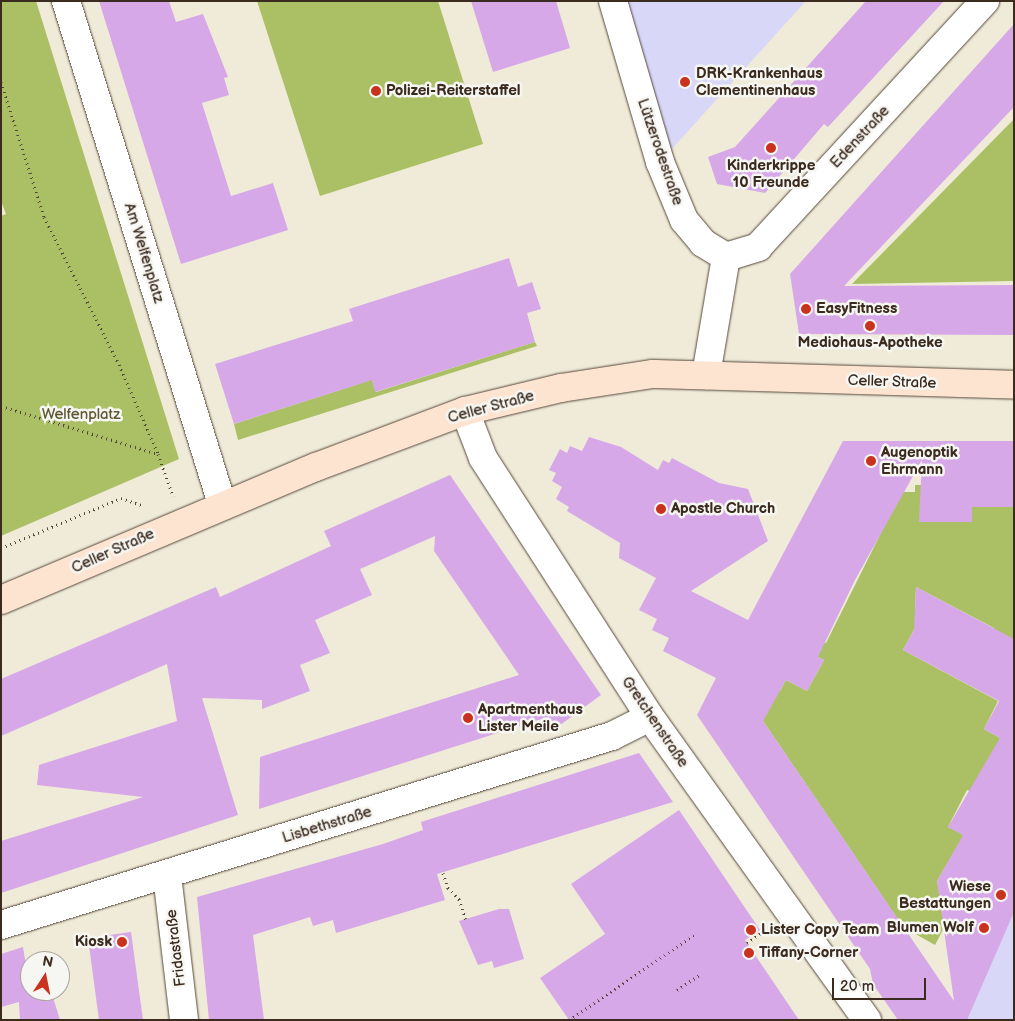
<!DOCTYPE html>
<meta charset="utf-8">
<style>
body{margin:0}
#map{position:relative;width:1015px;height:1021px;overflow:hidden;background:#efebd8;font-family:"Balsamiq Sans",sans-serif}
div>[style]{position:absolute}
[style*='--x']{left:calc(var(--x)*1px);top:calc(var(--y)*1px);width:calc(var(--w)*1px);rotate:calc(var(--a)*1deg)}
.built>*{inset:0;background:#d8d7f8}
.green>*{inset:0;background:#abc065}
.building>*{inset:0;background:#d6a8e8}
.path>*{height:3px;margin-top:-1.5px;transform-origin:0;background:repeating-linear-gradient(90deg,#56473a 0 1px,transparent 0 5px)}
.roads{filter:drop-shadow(0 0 1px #56473a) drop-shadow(0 0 1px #56473a)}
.street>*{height:28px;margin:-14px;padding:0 14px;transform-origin:14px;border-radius:14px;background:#fff}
.secondary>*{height:28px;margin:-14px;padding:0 14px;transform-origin:14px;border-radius:14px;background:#fde4d1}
.dots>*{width:14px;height:14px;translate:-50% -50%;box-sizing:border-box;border:2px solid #f6f6f2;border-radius:50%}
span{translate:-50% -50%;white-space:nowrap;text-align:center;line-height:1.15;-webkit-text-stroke:5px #f6f6f2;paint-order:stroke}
.poi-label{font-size:15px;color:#3b2a1e;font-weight:700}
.left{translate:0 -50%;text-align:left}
.right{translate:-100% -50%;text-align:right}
.street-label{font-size:15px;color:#3b2a1e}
.park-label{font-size:15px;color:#5d5733}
.frame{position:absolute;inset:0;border:2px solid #3b2a1e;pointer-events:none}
.north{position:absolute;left:20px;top:951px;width:50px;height:50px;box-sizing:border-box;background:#f6f6f2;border:1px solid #aba49d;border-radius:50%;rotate:11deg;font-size:14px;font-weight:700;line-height:20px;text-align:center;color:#3b2a1e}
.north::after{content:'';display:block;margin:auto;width:18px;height:22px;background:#c8321e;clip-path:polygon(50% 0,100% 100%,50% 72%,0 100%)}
.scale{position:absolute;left:832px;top:978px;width:94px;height:22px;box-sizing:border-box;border:2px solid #3b2a1e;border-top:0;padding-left:6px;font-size:15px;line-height:18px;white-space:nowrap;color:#3b2a1e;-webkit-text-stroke:4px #f6f6f2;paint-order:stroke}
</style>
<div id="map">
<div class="built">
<i style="clip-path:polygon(613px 1px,806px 1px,660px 162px)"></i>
<i style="clip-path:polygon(1014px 912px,1014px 1020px,950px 1020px)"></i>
</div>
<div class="green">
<i style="clip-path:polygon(1px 1px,36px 1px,179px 459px,1px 536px,1px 216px,6px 214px,1px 201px)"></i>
<i style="clip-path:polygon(257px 1px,438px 1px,483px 144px,320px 196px)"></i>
<i style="clip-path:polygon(1014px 119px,1014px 281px,852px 284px)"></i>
<i style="clip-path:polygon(535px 342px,537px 346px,238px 440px,234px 424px,359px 384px,367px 365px,376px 392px)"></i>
<i style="clip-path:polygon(971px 484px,1014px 499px,1014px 654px,979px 656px,994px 628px,916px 587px,915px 611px,922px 615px,903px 650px,998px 701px,984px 729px,1000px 738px,977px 794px,967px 790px,948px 827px,964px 835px,937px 881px,946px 924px,935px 945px,912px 932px,908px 934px,746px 696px,775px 688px,780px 691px,786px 680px,807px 691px,824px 660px,810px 653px,797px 628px,826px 643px,882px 531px,891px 492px,915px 492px,915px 485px,923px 485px,923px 522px,972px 522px)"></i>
</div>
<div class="building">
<i style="clip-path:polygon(99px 1px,169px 1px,176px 22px,203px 14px,228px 77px,224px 78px,229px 95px,202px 103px,231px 196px,273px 183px,288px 230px,181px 264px)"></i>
<i style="clip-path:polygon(471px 1px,556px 1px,570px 48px,493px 72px)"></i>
<i style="clip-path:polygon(866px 1px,944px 1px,828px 127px,824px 124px,765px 193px,717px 184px,708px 157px,735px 147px)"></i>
<i style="clip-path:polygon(1014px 24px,1014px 107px,844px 286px,1014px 285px,1014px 335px,799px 334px,790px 274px)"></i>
<i style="clip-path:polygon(509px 258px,518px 287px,532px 282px,541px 309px,527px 313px,535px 342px,375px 392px,372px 380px,234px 424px,215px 364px,353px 321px,349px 309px)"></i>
<i style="clip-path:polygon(589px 437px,621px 447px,658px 470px,663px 460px,669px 463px,672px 458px,719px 483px,748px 489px,768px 541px,691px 591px,748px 620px,843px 441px,1014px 441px,1013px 507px,972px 507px,972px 522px,919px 522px,922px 460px,855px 580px,818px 657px,824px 660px,807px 691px,786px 680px,763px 721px,954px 1001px,937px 881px,963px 835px,948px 827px,1000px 738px,984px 729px,999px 701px,903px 650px,914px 630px,916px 587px,1014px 639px,1014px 912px,967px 1020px,898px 1020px,873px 984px,870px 969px,697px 715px,716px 678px,663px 651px,669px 638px,652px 630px,657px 619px,639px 610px,656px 578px,619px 558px,620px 543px,567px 511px,569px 507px,556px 499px,562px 487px,552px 481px,556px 473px,549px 470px,560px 449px,567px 453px,570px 446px,582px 451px)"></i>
<i style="clip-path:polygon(450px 475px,601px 695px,556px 728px,548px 717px,259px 809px,260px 757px,519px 675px,434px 551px,435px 536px,360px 569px,372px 595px,315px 620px,330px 653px,300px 665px,310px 691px,262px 709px,262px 700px,202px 698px,238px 815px,1px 893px,1px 841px,143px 797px,37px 785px,39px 765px,177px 721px,167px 664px,1px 736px,1px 679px,216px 587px,220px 597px,331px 546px,324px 531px)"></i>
<i style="clip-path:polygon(639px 753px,673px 802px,437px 874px,445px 900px,336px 933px,333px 920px,313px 926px,310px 917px,253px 935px,264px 1020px,209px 1020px,197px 897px,383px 844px,423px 830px,421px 822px)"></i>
<i style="clip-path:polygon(679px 810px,760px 930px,745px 940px,799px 1020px,569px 1020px,540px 978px,605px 934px,571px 884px)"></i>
<i style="clip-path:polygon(499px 909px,509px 909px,524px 959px,494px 968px,492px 961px,478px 965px,459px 921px)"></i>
<i style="clip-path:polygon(131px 932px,143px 1020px,99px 1020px,88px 938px)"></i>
<i style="clip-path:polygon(23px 947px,30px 991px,51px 991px,60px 1020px,20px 1020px,19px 1002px,1px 1007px,1px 954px)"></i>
</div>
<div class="path">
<i style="--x:1;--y:82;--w:142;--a:72.3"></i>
<i style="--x:44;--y:217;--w:161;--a:63"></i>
<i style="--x:117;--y:360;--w:103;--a:66.4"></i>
<i style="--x:1;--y:406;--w:164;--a:17"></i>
<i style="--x:158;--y:454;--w:45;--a:70.3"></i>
<i style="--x:1;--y:548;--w:130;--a:-22.6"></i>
<i style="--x:121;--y:498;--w:24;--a:19"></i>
<i style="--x:443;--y:873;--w:16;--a:72"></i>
<i style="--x:448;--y:888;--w:16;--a:45"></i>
<i style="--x:459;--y:899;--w:23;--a:72"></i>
<i style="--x:747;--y:943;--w:22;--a:-36"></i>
<i style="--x:677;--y:990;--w:29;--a:-34"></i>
<i style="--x:569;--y:1020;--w:151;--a:-34.2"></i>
</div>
<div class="roads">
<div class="street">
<i style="--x:66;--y:1;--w:527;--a:72.77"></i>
<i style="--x:613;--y:1;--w:168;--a:73.7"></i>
<i style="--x:660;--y:162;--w:63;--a:67.5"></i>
<i style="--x:684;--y:220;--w:30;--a:50"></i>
<i style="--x:703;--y:243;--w:27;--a:31"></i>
<i style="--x:726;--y:257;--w:34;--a:-17"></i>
<i style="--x:758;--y:247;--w:335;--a:-47.3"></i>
<i style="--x:706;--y:375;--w:120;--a:-80.4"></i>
<i style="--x:465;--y:411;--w:50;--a:69"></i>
<i style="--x:483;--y:458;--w:308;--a:57.2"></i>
<i style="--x:650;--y:717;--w:373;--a:54.4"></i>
<i style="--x:167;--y:875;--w:146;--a:83.3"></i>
<i style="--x:1;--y:925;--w:640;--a:-17.19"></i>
<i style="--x:612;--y:736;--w:42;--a:-26.6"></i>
</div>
<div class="secondary">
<i style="--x:1;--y:600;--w:342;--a:-22.9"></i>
<i style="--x:316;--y:467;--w:159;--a:-20.6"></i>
<i style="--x:465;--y:411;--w:99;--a:-13.5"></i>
<i style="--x:561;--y:388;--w:93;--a:-8.7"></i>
<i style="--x:653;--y:374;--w:361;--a:1.7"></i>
</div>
</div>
<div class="dots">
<i style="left:685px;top:82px;background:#c8321e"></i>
<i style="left:376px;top:91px;background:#c8321e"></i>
<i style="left:771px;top:148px;background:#c8321e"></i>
<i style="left:806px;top:309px;background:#c8321e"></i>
<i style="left:870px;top:326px;background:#c8321e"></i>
<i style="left:871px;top:461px;background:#c8321e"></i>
<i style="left:661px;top:509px;background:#c8321e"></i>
<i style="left:468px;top:718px;background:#c8321e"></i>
<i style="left:1001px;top:895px;background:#c8321e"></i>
<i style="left:984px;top:928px;background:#c8321e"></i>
<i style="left:751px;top:930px;background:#c8321e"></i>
<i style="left:122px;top:942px;background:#c8321e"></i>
<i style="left:749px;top:953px;background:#c8321e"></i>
</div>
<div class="poi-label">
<span class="left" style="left:696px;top:82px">DRK-Krankenhaus<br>Clementinenhaus</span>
<span class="left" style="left:386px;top:91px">Polizei-Reiterstaffel</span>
<span style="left:771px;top:174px">Kinderkrippe<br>10 Freunde</span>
<span class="left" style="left:816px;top:309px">EasyFitness</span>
<span style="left:870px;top:343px">Mediohaus-Apotheke</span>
<span class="left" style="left:881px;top:461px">Augenoptik<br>Ehrmann</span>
<span class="left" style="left:671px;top:509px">Apostle Church</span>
<span class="left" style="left:478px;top:718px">Apartmenthaus<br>Lister Meile</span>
<span class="right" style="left:991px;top:895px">Wiese<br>Bestattungen</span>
<span class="right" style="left:974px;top:928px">Blumen Wolf</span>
<span class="left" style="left:761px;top:930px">Lister Copy Team</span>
<span class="right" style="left:112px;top:942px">Kiosk</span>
<span class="left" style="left:759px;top:953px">Tiffany-Corner</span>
</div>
<div class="street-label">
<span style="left:860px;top:137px;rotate:-47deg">Edenstraße</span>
<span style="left:660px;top:152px;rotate:71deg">Lützerodestraße</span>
<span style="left:144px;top:253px;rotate:73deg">Am Welfenplatz</span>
<span style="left:892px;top:382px;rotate:2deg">Celler Straße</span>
<span style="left:491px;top:407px;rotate:-15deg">Celler Straße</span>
<span style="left:113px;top:551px;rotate:-24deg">Celler Straße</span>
<span style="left:655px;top:722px;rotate:56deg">Gretchenstraße</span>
<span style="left:327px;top:825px;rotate:-17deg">Lisbethstraße</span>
<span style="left:176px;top:948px;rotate:-97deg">Fridastraße</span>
</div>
<div class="park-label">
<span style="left:81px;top:415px">Welfenplatz</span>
</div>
<div class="frame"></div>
<div class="north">N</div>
<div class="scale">20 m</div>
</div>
